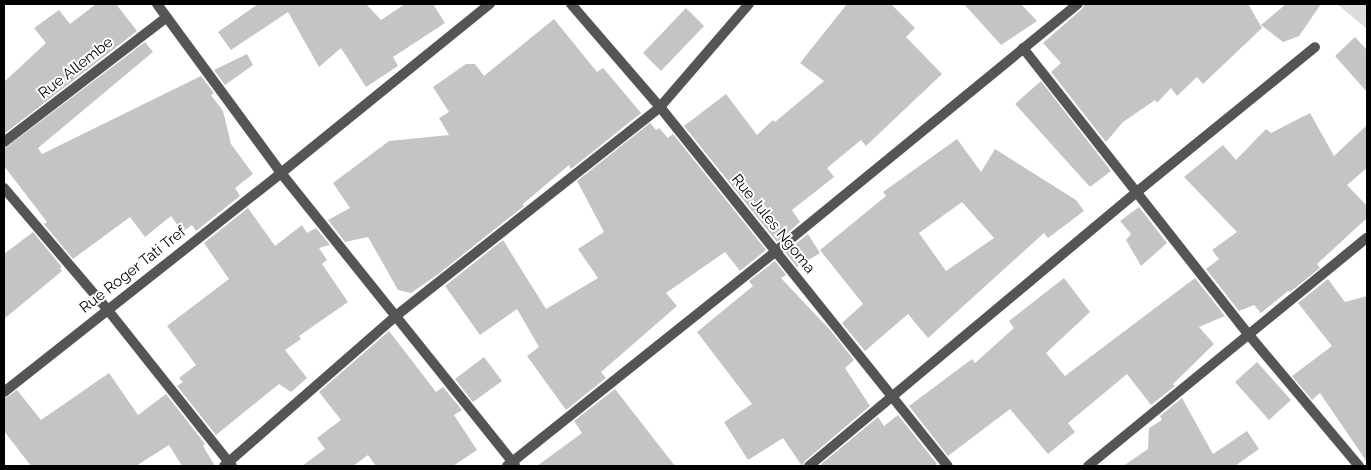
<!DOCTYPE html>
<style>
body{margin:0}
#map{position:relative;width:1371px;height:470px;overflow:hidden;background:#fff;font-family:Raleway,sans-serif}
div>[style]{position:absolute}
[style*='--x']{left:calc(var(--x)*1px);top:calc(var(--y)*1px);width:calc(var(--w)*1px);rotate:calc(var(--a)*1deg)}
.green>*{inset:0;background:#dcdcdc}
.building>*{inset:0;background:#c4c4c4}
.street>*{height:10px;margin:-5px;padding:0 5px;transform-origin:5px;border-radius:5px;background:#555}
span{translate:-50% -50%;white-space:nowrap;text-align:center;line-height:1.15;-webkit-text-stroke:4px #fff;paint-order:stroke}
.street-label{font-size:15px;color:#000}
.frame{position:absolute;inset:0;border:5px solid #000;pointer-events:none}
</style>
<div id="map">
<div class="green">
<i style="clip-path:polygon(1337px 4px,1367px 4px,1367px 29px)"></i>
</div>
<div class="building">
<i style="clip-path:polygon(96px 4px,116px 4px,137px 31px,4px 134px,4px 82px,46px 43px,34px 28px,59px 10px,70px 24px)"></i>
<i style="clip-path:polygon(258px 4px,366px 4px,381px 20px,405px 4px,433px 4px,445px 23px,393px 57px,398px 66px,366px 87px,341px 48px,319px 67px,288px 12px,231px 50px,218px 32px)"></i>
<i style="clip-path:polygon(847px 4px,891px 4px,915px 28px,906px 37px,942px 74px,866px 146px,861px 140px,827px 168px,834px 177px,792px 210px,800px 222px,777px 242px,684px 126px,726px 94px,757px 135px,773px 120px,775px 122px,824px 81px,800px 63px)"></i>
<i style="clip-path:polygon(964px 4px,1021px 4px,1037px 21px,1001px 45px)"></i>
<i style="clip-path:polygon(1085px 4px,1248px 4px,1262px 28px,1203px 84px,1197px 77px,1177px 96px,1171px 88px,1157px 103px,1155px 100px,1123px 122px,1106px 142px,1051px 72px,1061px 63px,1043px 43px,1082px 9px)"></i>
<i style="clip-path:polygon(1286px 4px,1321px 4px,1299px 36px,1283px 42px,1261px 25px)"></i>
<i style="clip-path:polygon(686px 8px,704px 26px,661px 71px,643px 53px)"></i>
<i style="clip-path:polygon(554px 19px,597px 72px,603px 68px,604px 69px,641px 113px,571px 169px,569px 165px,523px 204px,524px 206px,437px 275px,411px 293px,398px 290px,368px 237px,345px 242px,328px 220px,350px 208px,333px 183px,389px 141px,449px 135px,439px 118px,449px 112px,433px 87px,466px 64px,475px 64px,484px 76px)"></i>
<i style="clip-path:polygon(1355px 37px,1367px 50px,1367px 92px,1335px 56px)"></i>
<i style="clip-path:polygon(145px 42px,153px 52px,38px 148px,42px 154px,201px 76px,214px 93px,211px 95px,223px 111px,231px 144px,253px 174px,235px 188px,240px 196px,196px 231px,192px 225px,182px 232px,171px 216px,145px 237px,130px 217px,73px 259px,44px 224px,47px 222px,4px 166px,4px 149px)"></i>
<i style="clip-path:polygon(247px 54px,253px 65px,225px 85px,214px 70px)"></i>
<i style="clip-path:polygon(1041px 81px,1111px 171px,1090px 187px,1015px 104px)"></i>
<i style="clip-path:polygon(1310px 113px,1334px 156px,1367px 125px,1367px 168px,1347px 185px,1367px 206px,1367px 218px,1317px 264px,1320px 268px,1290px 292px,1288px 291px,1261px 313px,1254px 305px,1239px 311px,1206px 269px,1219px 259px,1212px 250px,1237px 232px,1184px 177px,1223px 145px,1236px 160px,1266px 129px,1271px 133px)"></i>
<i style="clip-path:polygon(650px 123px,656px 130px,659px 128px,668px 138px,673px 134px,766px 250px,740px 271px,725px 252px,666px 293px,677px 306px,601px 372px,606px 378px,566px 410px,527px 356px,539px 347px,517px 309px,480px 335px,445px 286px,503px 240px,546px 309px,598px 278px,578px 249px,604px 232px,577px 181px)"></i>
<i style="clip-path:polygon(evenodd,957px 139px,981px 172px,995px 149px,1076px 200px,1084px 211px,1048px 238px,1044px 233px,928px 338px,908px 314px,865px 351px,842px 323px,863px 304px,820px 250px,886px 196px,883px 192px,957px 139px,962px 202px,994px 238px,946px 271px,919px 233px,962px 202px)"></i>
<i style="clip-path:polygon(1139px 207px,1167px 243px,1141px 266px,1126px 240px,1131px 234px,1120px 221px)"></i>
<i style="clip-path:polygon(248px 208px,275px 246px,302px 225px,307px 233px,316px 228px,330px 245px,319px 248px,327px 260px,322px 264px,348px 302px,299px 336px,301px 339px,285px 350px,307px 378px,291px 392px,279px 384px,216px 435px,177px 386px,183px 382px,179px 378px,196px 365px,167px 326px,229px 279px,204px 243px)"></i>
<i style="clip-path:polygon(33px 232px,62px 267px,60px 268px,62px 271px,4px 319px,4px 254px)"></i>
<i style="clip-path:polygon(808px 234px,820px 253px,797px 267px,785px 252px)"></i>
<i style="clip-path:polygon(775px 261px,786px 275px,781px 278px,831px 331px,854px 360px,845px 368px,870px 406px,805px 461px,802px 466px,783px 438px,748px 460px,724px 422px,752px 404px,697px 332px,753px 286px,749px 281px)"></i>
<i style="clip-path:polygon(1064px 278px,1090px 312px,1046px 353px,1065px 376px,1195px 278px,1225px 316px,1199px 327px,1214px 344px,1173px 384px,1175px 386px,1151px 405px,1127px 374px,1068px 423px,1075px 432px,1048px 454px,1010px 409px,948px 456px,909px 406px,972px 359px,975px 363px,1014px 328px,1009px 321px)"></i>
<i style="clip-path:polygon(1328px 279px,1345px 302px,1367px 296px,1367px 462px,1320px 393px,1312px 400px,1292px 376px,1332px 346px,1298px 303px)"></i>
<i style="clip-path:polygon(389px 331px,436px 392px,443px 387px,462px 410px,454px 415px,477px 450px,453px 466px,376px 466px,368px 455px,353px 466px,302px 466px,325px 449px,317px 438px,341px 420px,319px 392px)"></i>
<i style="clip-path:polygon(484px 357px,502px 381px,473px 402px,455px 379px)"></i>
<i style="clip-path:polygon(1257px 362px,1291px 400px,1269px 420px,1235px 382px)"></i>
<i style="clip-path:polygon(109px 373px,138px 415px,166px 394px,205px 444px,203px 446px,215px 466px,182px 466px,169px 445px,136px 466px,31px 466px,4px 431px,4px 399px,17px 390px,41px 420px)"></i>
<i style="clip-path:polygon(615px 389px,675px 466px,537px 466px,582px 433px,574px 421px)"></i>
<i style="clip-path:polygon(1182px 398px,1213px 454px,1247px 431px,1259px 449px,1235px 466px,1123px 466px,1148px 449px,1149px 428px,1162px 420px,1160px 416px)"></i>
<i style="clip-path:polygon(898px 415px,937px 464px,934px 466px,819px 466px,878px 417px,884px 426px)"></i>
</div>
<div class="street">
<i style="--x:157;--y:4;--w:210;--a:53.7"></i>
<i style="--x:281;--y:173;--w:374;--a:51.3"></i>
<i style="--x:571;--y:4;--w:136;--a:49.2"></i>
<i style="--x:660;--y:107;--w:460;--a:51.3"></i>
<i style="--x:1023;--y:48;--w:365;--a:51.8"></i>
<i style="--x:1249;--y:335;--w:171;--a:50"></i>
<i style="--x:4;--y:142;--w:205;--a:-37.5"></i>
<i style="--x:4;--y:188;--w:159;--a:49.6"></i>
<i style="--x:107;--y:309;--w:201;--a:51.5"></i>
<i style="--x:4;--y:392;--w:353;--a:-38.3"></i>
<i style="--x:281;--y:173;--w:269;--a:-39"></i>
<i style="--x:224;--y:466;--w:230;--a:-41.1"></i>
<i style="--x:397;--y:315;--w:335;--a:-38.3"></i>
<i style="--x:660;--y:107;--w:136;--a:-49.2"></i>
<i style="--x:507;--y:466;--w:344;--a:-38.6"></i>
<i style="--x:776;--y:251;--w:390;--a:-39.3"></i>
<i style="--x:809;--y:466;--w:429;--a:-39.9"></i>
<i style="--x:1138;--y:191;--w:228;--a:-39.1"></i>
<i style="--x:1088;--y:466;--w:360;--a:-39.3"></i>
</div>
<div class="street-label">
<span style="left:76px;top:68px;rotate:-38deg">Rue Allembe</span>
<span style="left:773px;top:224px;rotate:51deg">Rue Jules Ngoma</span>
<span style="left:133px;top:270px;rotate:-38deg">Rue Roger Tati Tref</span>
</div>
<div class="frame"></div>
</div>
